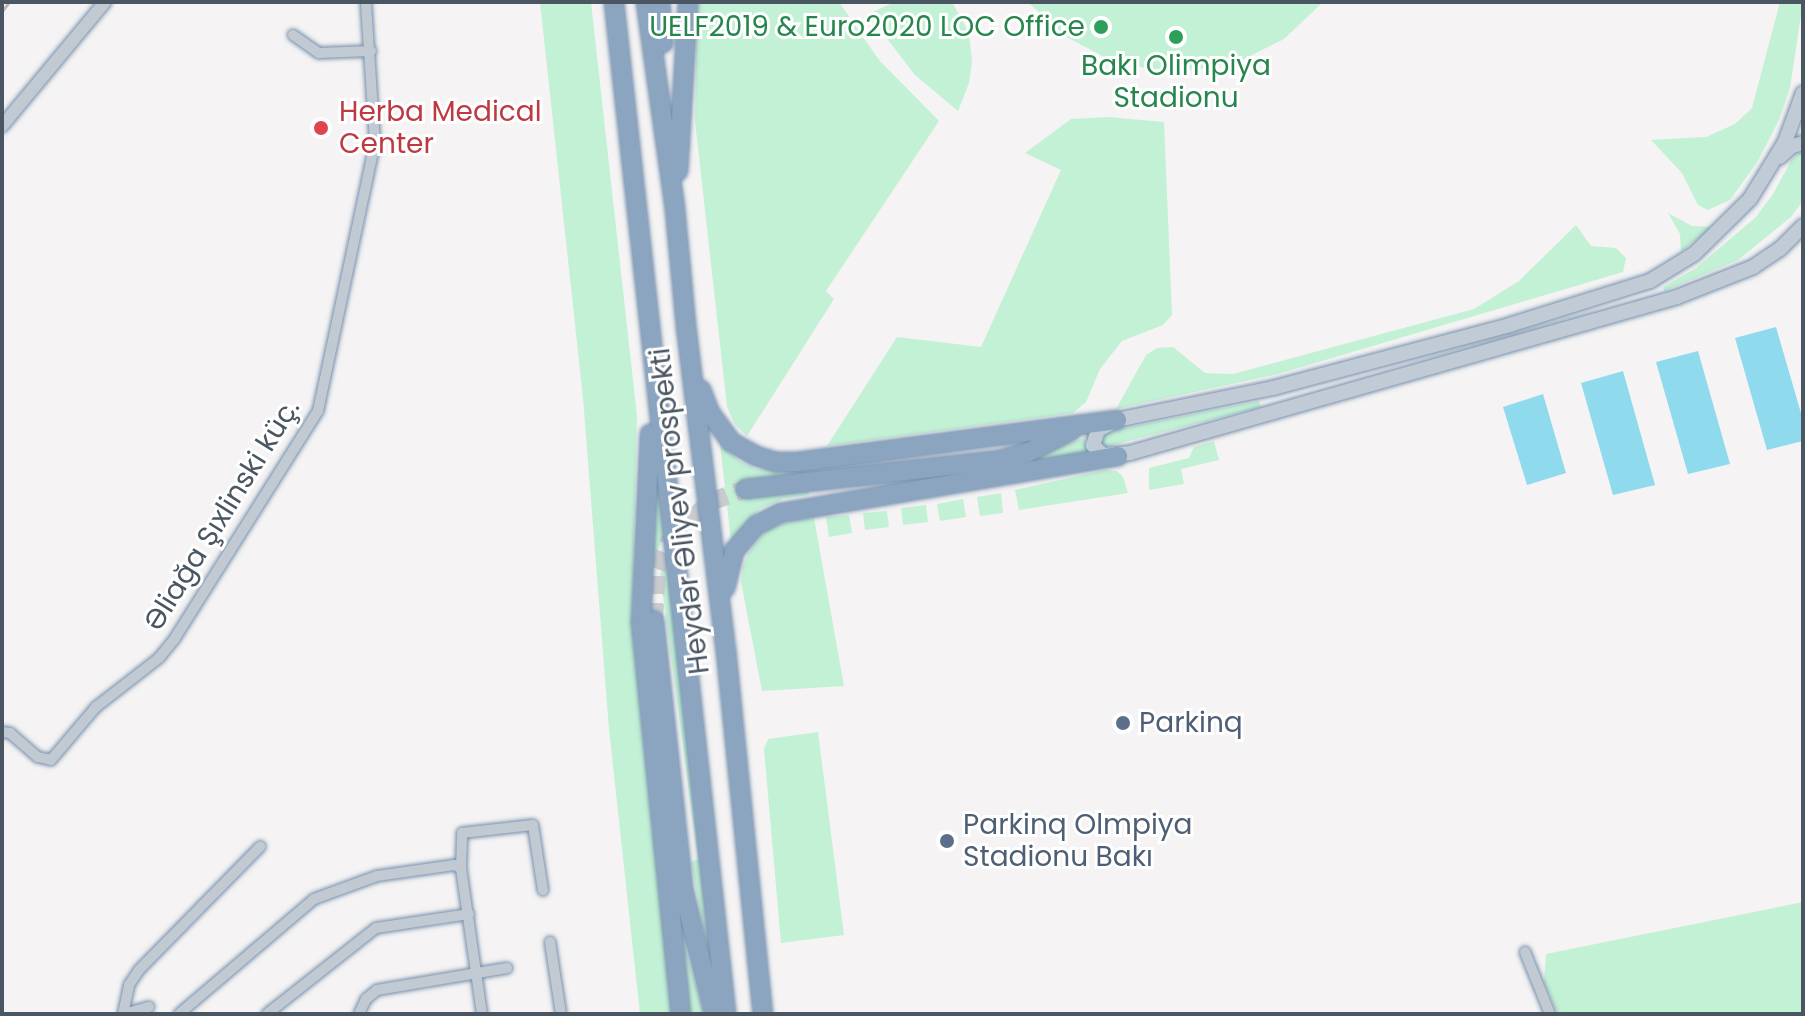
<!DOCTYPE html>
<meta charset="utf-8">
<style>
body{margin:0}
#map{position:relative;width:1805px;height:1016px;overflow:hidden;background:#f5f3f3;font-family:Poppins,sans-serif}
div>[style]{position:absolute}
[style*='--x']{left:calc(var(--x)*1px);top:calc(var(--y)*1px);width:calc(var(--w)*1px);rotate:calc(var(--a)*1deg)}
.green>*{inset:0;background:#c3f1d5}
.water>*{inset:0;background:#90daee}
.motorway-tunnel>*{height:18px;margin-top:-9px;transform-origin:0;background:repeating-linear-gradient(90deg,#caccce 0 18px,transparent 0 27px)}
.roads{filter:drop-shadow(0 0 2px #7690ad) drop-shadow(0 0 2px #7690ad)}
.minor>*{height:10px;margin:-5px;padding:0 5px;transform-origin:5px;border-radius:5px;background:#c1cad2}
.tertiary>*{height:12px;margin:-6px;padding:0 6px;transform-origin:6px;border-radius:6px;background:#c1cad2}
.secondary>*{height:14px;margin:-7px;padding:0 7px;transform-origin:7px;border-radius:7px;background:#c1cbd6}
.motorway>*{height:18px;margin:-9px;padding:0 9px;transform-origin:9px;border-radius:9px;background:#8ba5c1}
.rail>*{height:3px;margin:-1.5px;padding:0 1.5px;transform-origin:1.5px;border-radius:1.5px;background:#b5b8bd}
.dots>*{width:22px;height:22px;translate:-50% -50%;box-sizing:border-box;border:4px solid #fff;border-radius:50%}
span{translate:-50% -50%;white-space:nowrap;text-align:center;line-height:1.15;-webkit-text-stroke:6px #fff;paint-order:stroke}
.leisure-label{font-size:28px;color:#27864d}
.right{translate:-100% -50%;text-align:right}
.health-label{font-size:28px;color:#be3a42}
.left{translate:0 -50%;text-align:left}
.street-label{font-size:28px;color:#4a5661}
.service-label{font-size:28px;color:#4e5e75}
.frame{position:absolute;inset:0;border:4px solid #4a5661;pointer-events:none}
</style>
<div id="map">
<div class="green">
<i style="clip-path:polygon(540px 2px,591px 2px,637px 416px,632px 623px,672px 1014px,640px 1014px,609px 729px,583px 398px)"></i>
<i style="clip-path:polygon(697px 2px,839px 2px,879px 60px,939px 121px,826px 291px,834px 299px,747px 436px,735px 424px,727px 407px,695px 121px)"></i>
<i style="clip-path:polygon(895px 2px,952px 2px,969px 33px,972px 62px,969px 83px,958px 111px,915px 75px,868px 14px)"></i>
<i style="clip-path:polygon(1028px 2px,1323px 2px,1284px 39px,1242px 60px,1196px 70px,1149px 69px,1104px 57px,1063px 35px)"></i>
<i style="clip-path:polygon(1780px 2px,1803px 2px,1790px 88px,1779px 120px,1758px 161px,1730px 200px,1708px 210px,1698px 205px,1682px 173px,1651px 140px,1706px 137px,1735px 124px,1752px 108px)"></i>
<i style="clip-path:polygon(1108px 117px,1164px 122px,1172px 315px,1163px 325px,1122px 341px,1100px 369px,1086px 402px,1073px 413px,827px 446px,897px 337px,981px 347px,1061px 170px,1025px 153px,1071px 119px)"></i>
<i style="clip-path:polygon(1803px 149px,1803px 201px,1791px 217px,1738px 260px,1664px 291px,1663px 287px,1696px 268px,1756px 217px,1773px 194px,1792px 159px)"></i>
<i style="clip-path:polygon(1668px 213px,1692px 226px,1712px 227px,1681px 252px,1680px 234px)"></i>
<i style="clip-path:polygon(1576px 225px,1591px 246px,1616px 248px,1626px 258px,1623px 272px,1278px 374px,1116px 409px,1146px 355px,1157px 348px,1173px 347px,1205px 373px,1233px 374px,1474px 309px,1519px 281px)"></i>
<i style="clip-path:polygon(1259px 401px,1261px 407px,1101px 448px,1100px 435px,1105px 432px)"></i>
<i style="clip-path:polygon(1084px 438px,1089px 455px,1015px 469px,1014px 464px)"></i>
<i style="clip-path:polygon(1214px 441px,1219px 460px,1181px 469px,1184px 484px,1149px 490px,1149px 468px,1189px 458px,1194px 447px)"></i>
<i style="clip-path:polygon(720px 444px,738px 460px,756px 469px,806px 468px,806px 474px,738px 486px,745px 498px,808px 487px,809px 495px,783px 499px,759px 509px,731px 541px)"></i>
<i style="clip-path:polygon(1105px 470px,1117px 471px,1123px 477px,1128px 493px,1019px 510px,1015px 490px)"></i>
<i style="clip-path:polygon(658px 475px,665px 536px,651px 563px)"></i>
<i style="clip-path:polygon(1001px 493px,1003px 513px,980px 516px,977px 497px)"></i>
<i style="clip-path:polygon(963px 499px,966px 517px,940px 521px,937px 504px)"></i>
<i style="clip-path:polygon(926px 505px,928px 522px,903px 525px,901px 508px)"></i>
<i style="clip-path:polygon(887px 511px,889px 527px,865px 530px,863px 513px)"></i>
<i style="clip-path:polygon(849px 515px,852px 533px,829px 537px,826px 517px)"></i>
<i style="clip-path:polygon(814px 518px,844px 686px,762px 691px,741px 582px,743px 566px,749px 552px,768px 529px,795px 520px)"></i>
<i style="clip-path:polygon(667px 554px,719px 979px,703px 928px,691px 862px,698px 859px,660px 574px)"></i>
<i style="clip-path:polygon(818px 732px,844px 935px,781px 943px,764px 749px,768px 739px)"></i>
<i style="clip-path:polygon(1803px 902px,1803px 1014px,1558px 1014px,1544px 982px,1546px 954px)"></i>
<i style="clip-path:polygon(683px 941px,704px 1014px,690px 1014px)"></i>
</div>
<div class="water">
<i style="clip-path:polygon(1776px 327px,1803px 420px,1803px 441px,1767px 450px,1735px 338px)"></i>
<i style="clip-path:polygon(1698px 351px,1730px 464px,1688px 474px,1656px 362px)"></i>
<i style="clip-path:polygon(1623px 371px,1655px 485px,1613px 495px,1581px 383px)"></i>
<i style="clip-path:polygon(1543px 394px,1566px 473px,1527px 485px,1503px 407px)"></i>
</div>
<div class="motorway-tunnel">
<i style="--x:654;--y:621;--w:52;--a:-86.7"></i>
<i style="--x:657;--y:569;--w:33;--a:-67"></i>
<i style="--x:670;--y:539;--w:54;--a:-42.8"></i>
<i style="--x:710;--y:502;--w:38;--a:-20"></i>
</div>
<div class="roads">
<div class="minor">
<i style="--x:293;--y:35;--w:32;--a:35"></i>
<i style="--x:319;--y:53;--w:52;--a:-2.2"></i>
<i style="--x:2;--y:732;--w:8;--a:7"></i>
<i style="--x:10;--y:733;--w:37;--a:41"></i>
<i style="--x:38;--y:757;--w:13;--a:13"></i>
<i style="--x:51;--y:760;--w:70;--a:-49.7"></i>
<i style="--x:96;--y:707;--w:80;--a:-37.9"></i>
<i style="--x:159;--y:658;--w:26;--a:-51"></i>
<i style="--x:175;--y:638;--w:268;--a:-57.8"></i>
<i style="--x:318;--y:411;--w:274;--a:-78"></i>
<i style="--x:375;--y:143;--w:141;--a:-93.7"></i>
<i style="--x:550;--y:942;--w:73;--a:81.3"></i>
<i style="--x:1525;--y:952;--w:67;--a:68"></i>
<i style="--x:123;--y:1014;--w:30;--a:-78"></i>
<i style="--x:129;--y:985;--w:18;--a:-56"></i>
<i style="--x:139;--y:970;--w:173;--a:-45.5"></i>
<i style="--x:124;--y:1014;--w:26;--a:-16"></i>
<i style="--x:179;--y:1014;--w:177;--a:-40.4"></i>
<i style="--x:314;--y:899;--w:67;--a:-20.1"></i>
<i style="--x:377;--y:876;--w:78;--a:-8.1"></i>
<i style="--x:454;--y:865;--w:8;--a:23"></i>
<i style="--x:267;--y:1014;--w:139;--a:-38.3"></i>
<i style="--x:376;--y:928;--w:94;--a:-8.6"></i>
<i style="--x:359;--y:1014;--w:17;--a:-65"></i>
<i style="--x:366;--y:999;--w:14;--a:-39"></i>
<i style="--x:377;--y:990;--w:132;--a:-9.6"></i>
<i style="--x:482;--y:1014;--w:148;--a:-98.2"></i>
<i style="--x:461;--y:868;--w:35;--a:-88"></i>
<i style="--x:462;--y:833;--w:71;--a:-6.4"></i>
<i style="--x:533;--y:825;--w:66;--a:81.3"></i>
</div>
<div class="tertiary">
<i style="--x:2;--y:126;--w:161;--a:-50.3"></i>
</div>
<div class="secondary">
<i style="--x:1803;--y:93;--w:52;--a:110.2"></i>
<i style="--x:1785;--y:142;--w:67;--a:121.6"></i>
<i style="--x:1750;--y:199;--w:78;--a:135.5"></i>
<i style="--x:1694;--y:254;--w:52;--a:148.5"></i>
<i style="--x:1650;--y:281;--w:147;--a:162.6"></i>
<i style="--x:1510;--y:325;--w:245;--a:165.1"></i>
<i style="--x:1273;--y:388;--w:159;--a:168.4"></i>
<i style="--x:1117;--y:420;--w:21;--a:152"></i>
<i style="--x:1098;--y:430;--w:16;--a:108"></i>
<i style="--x:1093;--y:445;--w:14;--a:45"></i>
<i style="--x:1103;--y:455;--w:27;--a:-4"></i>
<i style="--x:1130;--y:453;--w:569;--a:-15.92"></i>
<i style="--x:1677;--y:297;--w:82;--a:-21.5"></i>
<i style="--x:1753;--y:267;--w:32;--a:-34"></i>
<i style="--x:1780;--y:249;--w:33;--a:-45"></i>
<i style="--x:1780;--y:157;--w:16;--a:-43"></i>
<i style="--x:1792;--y:146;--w:11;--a:-15"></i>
</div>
<div class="motorway">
<i style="--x:614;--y:2;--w:1018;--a:83.68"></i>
<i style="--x:646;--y:2;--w:209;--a:82"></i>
<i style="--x:675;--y:209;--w:118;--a:84.6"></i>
<i style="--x:686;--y:326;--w:327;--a:83"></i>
<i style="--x:726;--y:651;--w:365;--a:84.2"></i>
<i style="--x:660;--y:2;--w:41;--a:85.8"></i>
<i style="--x:678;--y:171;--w:169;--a:-86.6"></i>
<i style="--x:701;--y:390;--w:25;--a:69"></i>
<i style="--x:710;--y:413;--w:36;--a:54"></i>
<i style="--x:731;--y:442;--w:29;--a:29"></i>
<i style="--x:756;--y:456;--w:21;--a:17"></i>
<i style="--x:776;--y:462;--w:22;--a:0"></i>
<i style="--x:798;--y:462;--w:322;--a:-7.5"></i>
<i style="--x:650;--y:434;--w:188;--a:92.7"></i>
<i style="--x:641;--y:622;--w:394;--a:84.2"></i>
<i style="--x:746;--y:489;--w:256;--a:-6.5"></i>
<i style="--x:1000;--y:460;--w:28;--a:-15"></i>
<i style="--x:1027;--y:453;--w:49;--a:-26.6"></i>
<i style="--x:725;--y:588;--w:38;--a:-76"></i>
<i style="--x:734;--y:551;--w:35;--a:-49"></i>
<i style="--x:757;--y:525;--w:27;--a:-27"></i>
<i style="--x:781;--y:513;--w:342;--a:-9.6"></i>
<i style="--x:654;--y:621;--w:270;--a:83.8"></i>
<i style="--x:683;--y:889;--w:129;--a:76.1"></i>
</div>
</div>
<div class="rail">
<i style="--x:2;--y:11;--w:11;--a:-52"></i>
</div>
<div class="dots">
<i style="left:1101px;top:27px;background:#2e9e5b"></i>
<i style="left:1176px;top:37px;background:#2e9e5b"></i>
<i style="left:321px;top:128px;background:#e0444e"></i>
<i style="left:1123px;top:723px;background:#5c6f8a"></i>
<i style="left:947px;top:841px;background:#5c6f8a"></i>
</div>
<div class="leisure-label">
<span class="right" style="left:1085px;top:27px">UELF2019 &amp; Euro2020 LOC Office</span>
<span style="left:1176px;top:82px">Bakı Olimpiya<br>Stadionu</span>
</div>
<div class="health-label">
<span class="left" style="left:339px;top:128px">Herba Medical<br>Center</span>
</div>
<div class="street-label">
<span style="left:680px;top:511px;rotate:-97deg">Heydər Əliyev prospekti</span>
<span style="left:222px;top:515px;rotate:-58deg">Əliağa Şıxlinski küç.</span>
</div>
<div class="service-label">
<span class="left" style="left:1139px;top:723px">Parkinq</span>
<span class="left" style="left:963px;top:841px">Parkinq Olmpiya<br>Stadionu Bakı</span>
</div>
<div class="frame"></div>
</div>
